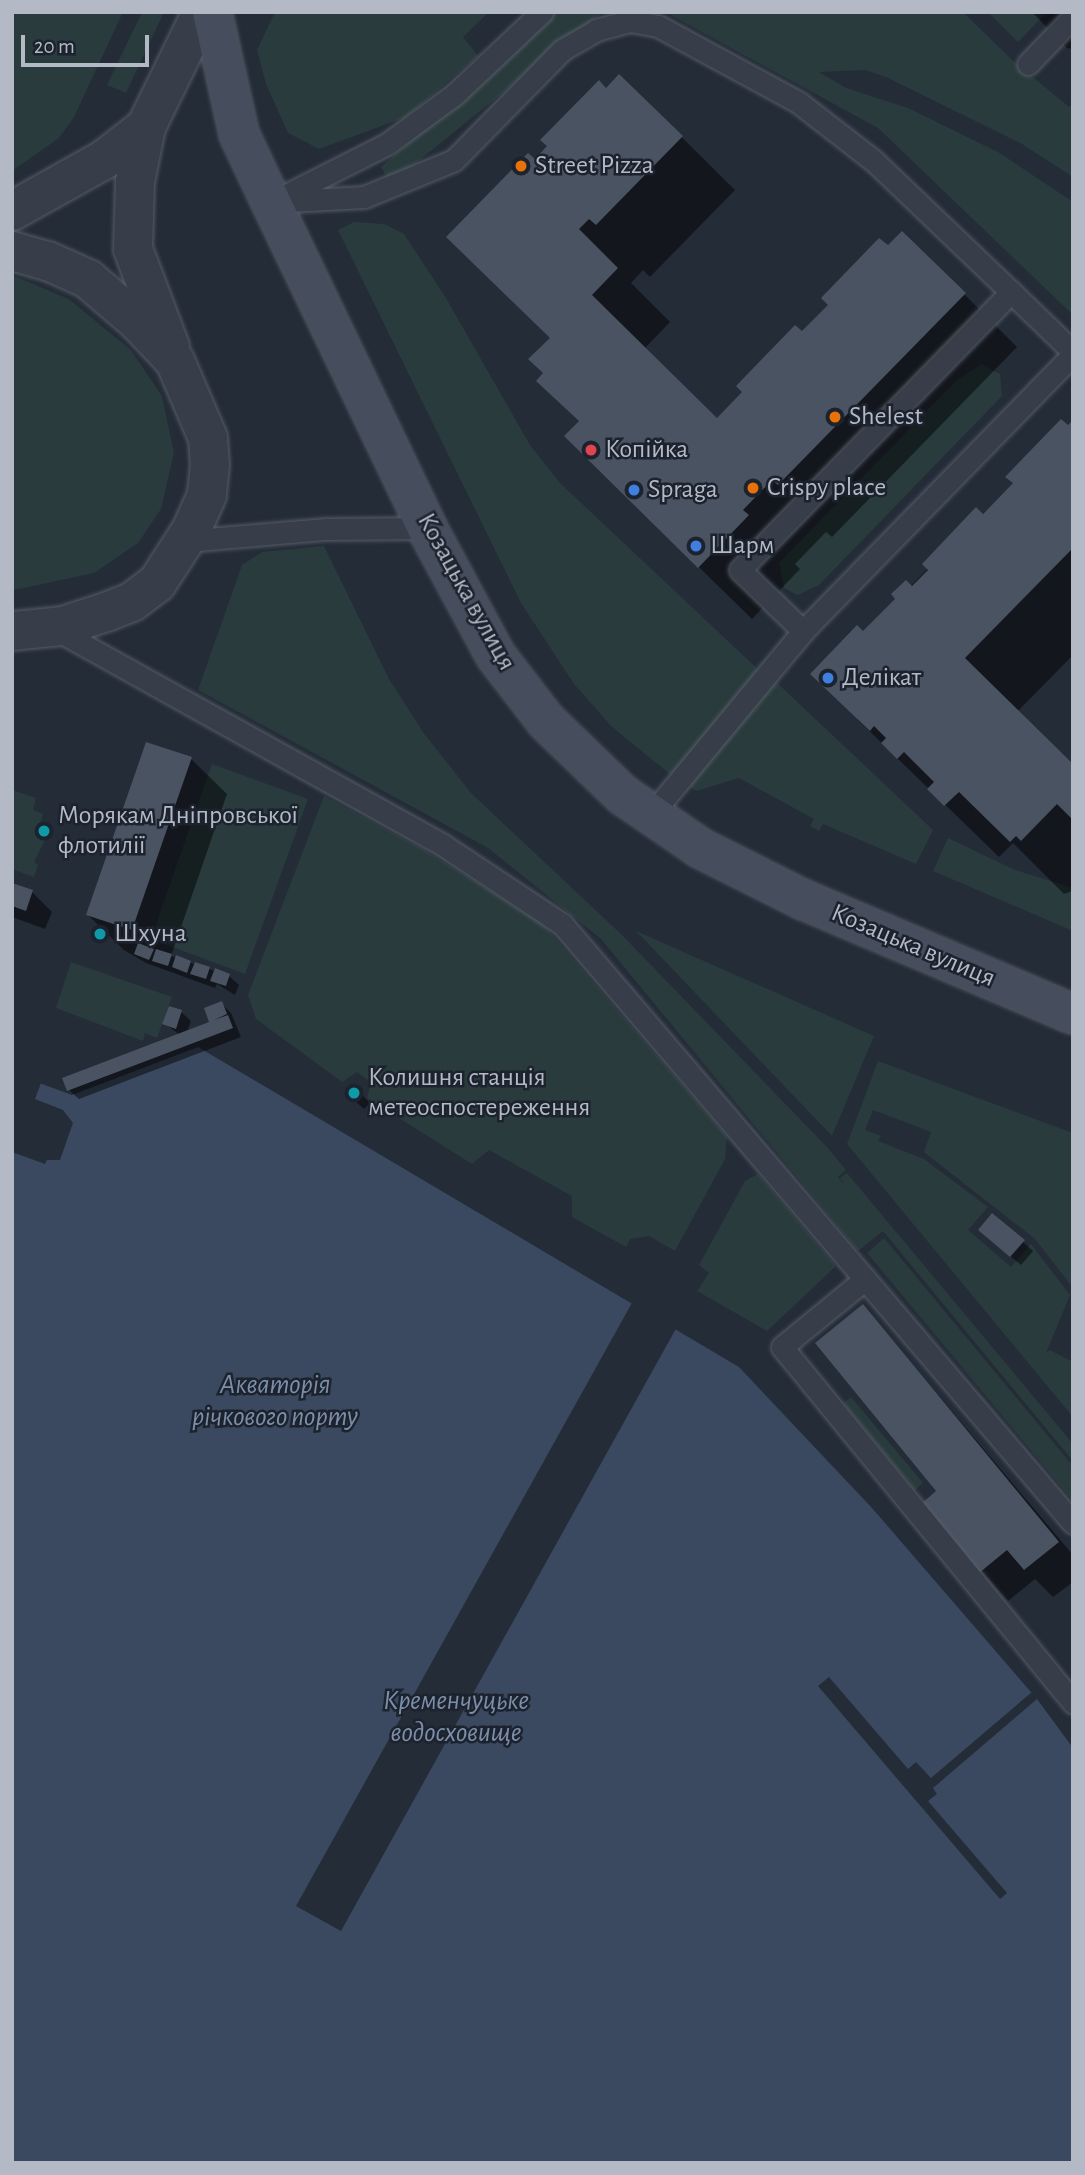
<!DOCTYPE html>
<meta charset="utf-8">
<style>
body{margin:0}
#map{position:relative;width:1085px;height:2175px;overflow:hidden;background:#242c38;font-family:"Alegreya Sans",sans-serif}
div>[style]{position:absolute}
[style*='--x']{left:calc(var(--x)*1px);top:calc(var(--y)*1px);width:calc(var(--w)*1px);rotate:calc(var(--a)*1deg)}
.green>*{inset:0;background:#293b3c}
.water>*{inset:0;background:#3a4960}
.pier>*{inset:0;background:#242c38}
.shadow>*{inset:0;background:#0007}
.building>*{inset:0;background:#4a5362}
.round{border-radius:50%}
.roads{filter:drop-shadow(0 0 2px #565c67) drop-shadow(0 0 2px #565c67)}
.lane>*{height:21px;margin:-10.5px;padding:0 10.5px;transform-origin:10.5px;border-radius:10.5px;background:#373e49}
.street>*{height:38px;margin:-19px;padding:0 19px;transform-origin:19px;border-radius:19px;background:#373e49}
.secondary>*{height:38px;margin:-19px;padding:0 19px;transform-origin:19px;border-radius:19px;background:#464d5c}
.dots>*{width:19px;height:19px;translate:-50% -50%;box-sizing:border-box;border:4px solid #1d232e;border-radius:50%}
span{translate:-50% -50%;white-space:nowrap;text-align:center;line-height:1.15;-webkit-text-stroke:5px #1d232e;paint-order:stroke}
.poi-label{font-size:26px;color:#b3b9c5}
.left{translate:0 -50%;text-align:left}
.street-label{font-size:26px;color:#b3b9c5}
.water-label{font-size:28px;color:#7c8faa;font-style:italic}
.frame{position:absolute;inset:0;border:14px solid #b3b9c5;pointer-events:none}
.scale{position:absolute;left:21px;top:35px;width:128px;height:32px;box-sizing:border-box;border:4px solid #b3b9c5;border-top:0;padding-left:9px;font-size:21px;line-height:24px;white-space:nowrap;color:#b3b9c5;-webkit-text-stroke:5px #1d232e;paint-order:stroke}
</style>
<div id="map">
<div class="green">
<i style="clip-path:polygon(12px 12px,123px 12px,74px 117px,59px 138px,12px 171px)"></i>
<i style="clip-path:polygon(142px 12px,164px 12px,126px 93px,107px 85px)"></i>
<i style="clip-path:polygon(275px 12px,489px 12px,463px 37px,478px 56px,406px 117px,319px 149px,288px 133px,266px 84px,257px 50px)"></i>
<i style="clip-path:polygon(556px 12px,603px 12px,390px 184px,381px 167px)"></i>
<i style="clip-path:polygon(665px 12px,963px 12px,1010px 58px,1069px 107px,1073px 104px,1073px 177px,1022px 144px,886px 77px,865px 70px,819px 72px,846px 88px,908px 108px,998px 152px,1073px 202px,1073px 315px,878px 128px)"></i>
<i style="clip-path:polygon(988px 12px,1047px 12px,1018px 42px)"></i>
<i style="clip-path:polygon(354px 222px,384px 224px,404px 234px,446px 298px,530px 445px,559px 482px,764px 675px,677px 780px,611px 726px,574px 684px,521px 603px,338px 230px)"></i>
<i style="clip-path:polygon(12px 275px,69px 299px,131px 350px,162px 396px,174px 453px,161px 509px,138px 543px,94px 573px,19px 589px,12px 589px)"></i>
<i style="clip-path:polygon(981px 364px,1000px 374px,1002px 396px,819px 585px,798px 595px,784px 588px,779px 563px,955px 382px)"></i>
<i style="clip-path:polygon(324px 546px,389px 679px,423px 732px,471px 793px,622px 935px,828px 1148px,846px 1170px,838px 1177px,846px 1187px,840px 1178px,847px 1173px,1073px 1444px,1073px 1461px,883px 1231px,858px 1251px,601px 939px,488px 848px,198px 690px,242px 565px,262px 552px)"></i>
<i style="clip-path:polygon(772px 678px,933px 830px,916px 864px,823px 824px,819px 831px,810px 826px,814px 819px,739px 778px,696px 791px,682px 782px)"></i>
<i style="clip-path:polygon(212px 764px,308px 799px,245px 974px,151px 939px)"></i>
<i style="clip-path:polygon(12px 790px,36px 798px,33px 810px,43px 814px,40px 824px,51px 828px,34px 862px,38px 865px,34px 877px,12px 869px)"></i>
<i style="clip-path:polygon(324px 796px,423px 849px,543px 924px,727px 1137px,725px 1159px,675px 1251px,649px 1236px,630px 1239px,626px 1247px,572px 1217px,572px 1196px,489px 1150px,472px 1164px,367px 1098px,371px 1082px,357px 1072px,342px 1082px,256px 1019px,248px 995px)"></i>
<i style="clip-path:polygon(948px 838px,1015px 870px,1073px 888px,1073px 931px,933px 871px)"></i>
<i style="clip-path:polygon(636px 931px,874px 1036px,832px 1136px)"></i>
<i style="clip-path:polygon(71px 962px,172px 997px,157px 1038px,145px 1033px,143px 1041px,56px 1008px)"></i>
<i style="clip-path:polygon(878px 1061px,1073px 1133px,1073px 1288px,1035px 1239px,924px 1152px,931px 1132px,873px 1110px,865px 1130px,881px 1136px,878px 1141px,924px 1159px,988px 1207px,968px 1230px,1011px 1267px,1031px 1244px,1070px 1295px,1046px 1353px,1050px 1350px,1073px 1362px,1073px 1417px,847px 1144px)"></i>
<i style="clip-path:polygon(758px 1174px,836px 1266px,767px 1331px,697px 1291px,709px 1273px,699px 1265px,745px 1181px)"></i>
<i style="clip-path:polygon(884px 1238px,1073px 1466px,1073px 1501px,867px 1253px)"></i>
<i style="clip-path:polygon(851px 1397px,923px 1483px,915px 1490px,843px 1403px)"></i>
</div>
<div class="water">
<i style="clip-path:polygon(198px 1047px,739px 1367px,872px 1508px,1037px 1699px,1073px 1748px,1073px 2163px,12px 2163px,12px 1073px,72px 1095px)"></i>
</div>
<div class="pier">
<i style="clip-path:polygon(12px 1073px,41px 1083px,35px 1099px,63px 1110px,73px 1123px,60px 1160px,47px 1160px,45px 1164px,12px 1152px)"></i>
<i style="clip-path:polygon(633px 1301px,678px 1325px,341px 1931px,296px 1906px)"></i>
<i style="clip-path:polygon(829px 1677px,908px 1769px,916px 1762px,931px 1778px,1032px 1692px,1037px 1699px,933px 1788px,937px 1794px,928px 1801px,1007px 1893px,1000px 1899px,818px 1686px)"></i>
</div>
<div class="shadow">
<i style="clip-path:polygon(1032px 12px,1073px 12px,1073px 49px,1067px 48px)"></i>
<i style="clip-path:polygon(620px 76px,735px 190px,650px 277px,643px 270px,631px 283px,670px 322px,644px 349px,717px 420px,802px 333px,964px 294px,1017px 347px,832px 537px,826px 532px,795px 564px,800px 569px,752px 619px,619px 489px,580px 422px,545px 374px,551px 338px,535px 162px)"></i>
<i style="clip-path:polygon(1073px 423px,1073px 655px,1017px 712px,1073px 766px,1073px 891px,1064px 894px,1013px 843px,999px 857px,858px 720px,863px 634px)"></i>
<i style="clip-path:polygon(191px 759px,227px 794px,171px 956px,229px 976px,239px 985px,235px 995px,217px 984px,215px 988px,146px 963px,124px 950px,88px 915px)"></i>
<i style="clip-path:polygon(12px 885px,32px 892px,52px 912px,45px 929px,12px 917px)"></i>
<i style="clip-path:polygon(221px 1003px,231px 1013px,241px 1037px,79px 1099px,69px 1090px,180px 1035px,164px 1023px,181px 1012px,191px 1021px,187px 1032px,212px 1023px)"></i>
<i style="clip-path:polygon(353px 1086px,370px 1103px,364px 1109px,347px 1094px)"></i>
<i style="clip-path:polygon(993px 1215px,1033px 1251px,1021px 1265px,990px 1239px)"></i>
<i style="clip-path:polygon(863px 1306px,1073px 1555px,1073px 1582px,1053px 1597px,1035px 1579px,1008px 1601px,924px 1504px,938px 1491px)"></i>
</div>
<div class="building">
<i style="clip-path:polygon(619px 74px,683px 136px,596px 225px,589px 219px,579px 229px,618px 268px,592px 295px,717px 418px,742px 392px,736px 386px,795px 325px,802px 331px,828px 305px,821px 298px,879px 238px,888px 245px,902px 231px,966px 293px,778px 485px,772px 480px,743px 510px,749px 515px,698px 568px,564px 436px,579px 421px,536px 381px,543px 373px,528px 359px,550px 338px,446px 237px,528px 153px,535px 159px,547px 146px,540px 140px,599px 80px,606px 88px)"></i>
<i style="clip-path:polygon(1061px 419px,1068px 425px,1073px 420px,1073px 548px,965px 658px,1073px 764px,1073px 820px,1057px 804px,1021px 841px,1016px 836px,1010px 842px,959px 792px,944px 806px,927px 789px,934px 782px,904px 752px,897px 759px,881px 743px,886px 738px,874px 726px,870px 731px,810px 674px,857px 625px,863px 631px,895px 599px,891px 594px,906px 580px,912px 586px,928px 570px,922px 564px,976px 507px,983px 514px,1013px 483px,1005px 477px)"></i>
<i style="clip-path:polygon(146px 742px,192px 757px,132px 930px,86px 915px)"></i>
<i style="clip-path:polygon(12px 883px,33px 890px,26px 911px,12px 906px)"></i>
<i style="clip-path:polygon(138px 943px,154px 949px,149px 960px,134px 954px)"></i>
<i style="clip-path:polygon(156px 949px,172px 954px,168px 966px,152px 961px)"></i>
<i style="clip-path:polygon(176px 955px,191px 961px,187px 973px,172px 967px)"></i>
<i style="clip-path:polygon(195px 962px,210px 967px,206px 979px,190px 974px)"></i>
<i style="clip-path:polygon(215px 968px,230px 974px,226px 986px,210px 981px)"></i>
<i style="clip-path:polygon(222px 1001px,227px 1014px,214px 1020px,228px 1015px,233px 1028px,67px 1091px,62px 1078px,209px 1022px,204px 1008px)"></i>
<i style="clip-path:polygon(169px 1006px,182px 1010px,176px 1029px,162px 1024px)"></i>
<i class="round" style="left:346px;top:1084px;width:16px;height:16px"></i>
<i style="clip-path:polygon(992px 1213px,1025px 1240px,1010px 1257px,978px 1230px)"></i>
<i style="clip-path:polygon(863px 1304px,1059px 1542px,1024px 1570px,1007px 1550px,979px 1573px,921px 1504px,936px 1491px,815px 1343px)"></i>
</div>
<div class="roads">
<div class="lane">
<i style="--x:1028;--y:64;--w:65;--a:-46.2"></i>
<i style="--x:280;--y:198;--w:120;--a:-26.8"></i>
<i style="--x:387;--y:144;--w:84;--a:-36.3"></i>
<i style="--x:455;--y:94;--w:120;--a:-43.3"></i>
<i style="--x:271;--y:202;--w:93;--a:-3.1"></i>
<i style="--x:364;--y:197;--w:97;--a:-22.3"></i>
<i style="--x:454;--y:160;--w:154;--a:-45.5"></i>
<i style="--x:562;--y:50;--w:39;--a:-30"></i>
<i style="--x:596;--y:30;--w:35;--a:-15"></i>
<i style="--x:630;--y:21;--w:28;--a:10"></i>
<i style="--x:658;--y:26;--w:159;--a:28.5"></i>
<i style="--x:798;--y:102;--w:96;--a:37.8"></i>
<i style="--x:874;--y:161;--w:190;--a:43.7"></i>
<i style="--x:1073;--y:352;--w:86;--a:-135.9"></i>
<i style="--x:1011;--y:292;--w:388;--a:134.3"></i>
<i style="--x:740;--y:570;--w:88;--a:44.1"></i>
<i style="--x:803;--y:631;--w:387;--a:-45.7"></i>
<i style="--x:185;--y:541;--w:142;--a:-4.9"></i>
<i style="--x:326;--y:529;--w:101;--a:-0.6"></i>
<i style="--x:55;--y:629;--w:444;--a:29.1"></i>
<i style="--x:443;--y:845;--w:143;--a:33.6"></i>
<i style="--x:562;--y:924;--w:787;--a:49.53"></i>
<i style="--x:650;--y:816;--w:240;--a:-50.4"></i>
<i style="--x:865;--y:1279;--w:107;--a:140.7"></i>
<i style="--x:782;--y:1347;--w:460;--a:50.7"></i>
</div>
<div class="street">
<i style="--x:146;--y:127;--w:56;--a:101.3"></i>
<i style="--x:135;--y:182;--w:67;--a:91.7"></i>
<i style="--x:133;--y:249;--w:105;--a:69.3"></i>
<i style="--x:12;--y:211;--w:107;--a:-29.2"></i>
<i style="--x:105;--y:159;--w:52;--a:-38"></i>
<i style="--x:146;--y:127;--w:128;--a:-64"></i>
<i style="--x:12;--y:251;--w:37;--a:16"></i>
<i style="--x:48;--y:261;--w:44;--a:24.2"></i>
<i style="--x:88;--y:279;--w:65;--a:40.6"></i>
<i style="--x:137;--y:321;--w:55;--a:46.5"></i>
<i style="--x:175;--y:361;--w:84;--a:66.8"></i>
<i style="--x:208;--y:438;--w:27;--a:86"></i>
<i style="--x:210;--y:465;--w:30;--a:96"></i>
<i style="--x:207;--y:495;--w:37;--a:114"></i>
<i style="--x:192;--y:529;--w:64;--a:122.9"></i>
<i style="--x:157;--y:583;--w:31;--a:143"></i>
<i style="--x:132;--y:602;--w:28;--a:159"></i>
<i style="--x:106;--y:612;--w:45;--a:162"></i>
<i style="--x:63;--y:626;--w:51;--a:174.4"></i>
</div>
<div class="secondary">
<i style="--x:212;--y:12;--w:125;--a:77.5"></i>
<i style="--x:239;--y:134;--w:75;--a:64.8"></i>
<i style="--x:271;--y:202;--w:361;--a:64.4"></i>
<i style="--x:427;--y:528;--w:145;--a:61.7"></i>
<i style="--x:496;--y:656;--w:82;--a:52.4"></i>
<i style="--x:546;--y:721;--w:107;--a:43.9"></i>
<i style="--x:623;--y:795;--w:93;--a:34.5"></i>
<i style="--x:700;--y:848;--w:116;--a:26.6"></i>
<i style="--x:804;--y:900;--w:292;--a:23"></i>
</div>
</div>
<div class="dots">
<i style="left:521px;top:166px;background:#e8710a"></i>
<i style="left:835px;top:417px;background:#e8710a"></i>
<i style="left:591px;top:450px;background:#e0444e"></i>
<i style="left:753px;top:488px;background:#e8710a"></i>
<i style="left:634px;top:490px;background:#3f7fe0"></i>
<i style="left:696px;top:546px;background:#3f7fe0"></i>
<i style="left:828px;top:678px;background:#3f7fe0"></i>
<i style="left:44px;top:831px;background:#0f9aa8"></i>
<i style="left:100px;top:934px;background:#0f9aa8"></i>
<i style="left:354px;top:1093px;background:#0f9aa8"></i>
</div>
<div class="poi-label">
<span class="left" style="left:535px;top:166px">Street Pizza</span>
<span class="left" style="left:849px;top:417px">Shelest</span>
<span class="left" style="left:605px;top:450px">Копійка</span>
<span class="left" style="left:767px;top:488px">Crispy place</span>
<span class="left" style="left:648px;top:490px">Spraga</span>
<span class="left" style="left:710px;top:546px">Шарм</span>
<span class="left" style="left:842px;top:678px">Делікат</span>
<span class="left" style="left:58px;top:831px">Морякам Дніпровської<br>флотилії</span>
<span class="left" style="left:114px;top:934px">Шхуна</span>
<span class="left" style="left:368px;top:1093px">Колишня станція<br>метеоспостереження</span>
</div>
<div class="street-label">
<span style="left:466px;top:592px;rotate:61deg">Козацька вулиця</span>
<span style="left:913px;top:946px;rotate:23deg">Козацька вулиця</span>
</div>
<div class="water-label">
<span style="left:275px;top:1401px">Акваторія<br>річкового порту</span>
<span style="left:456px;top:1717px">Кременчуцьке<br>водосховище</span>
</div>
<div class="frame"></div>
<div class="scale">20 m</div>
</div>
